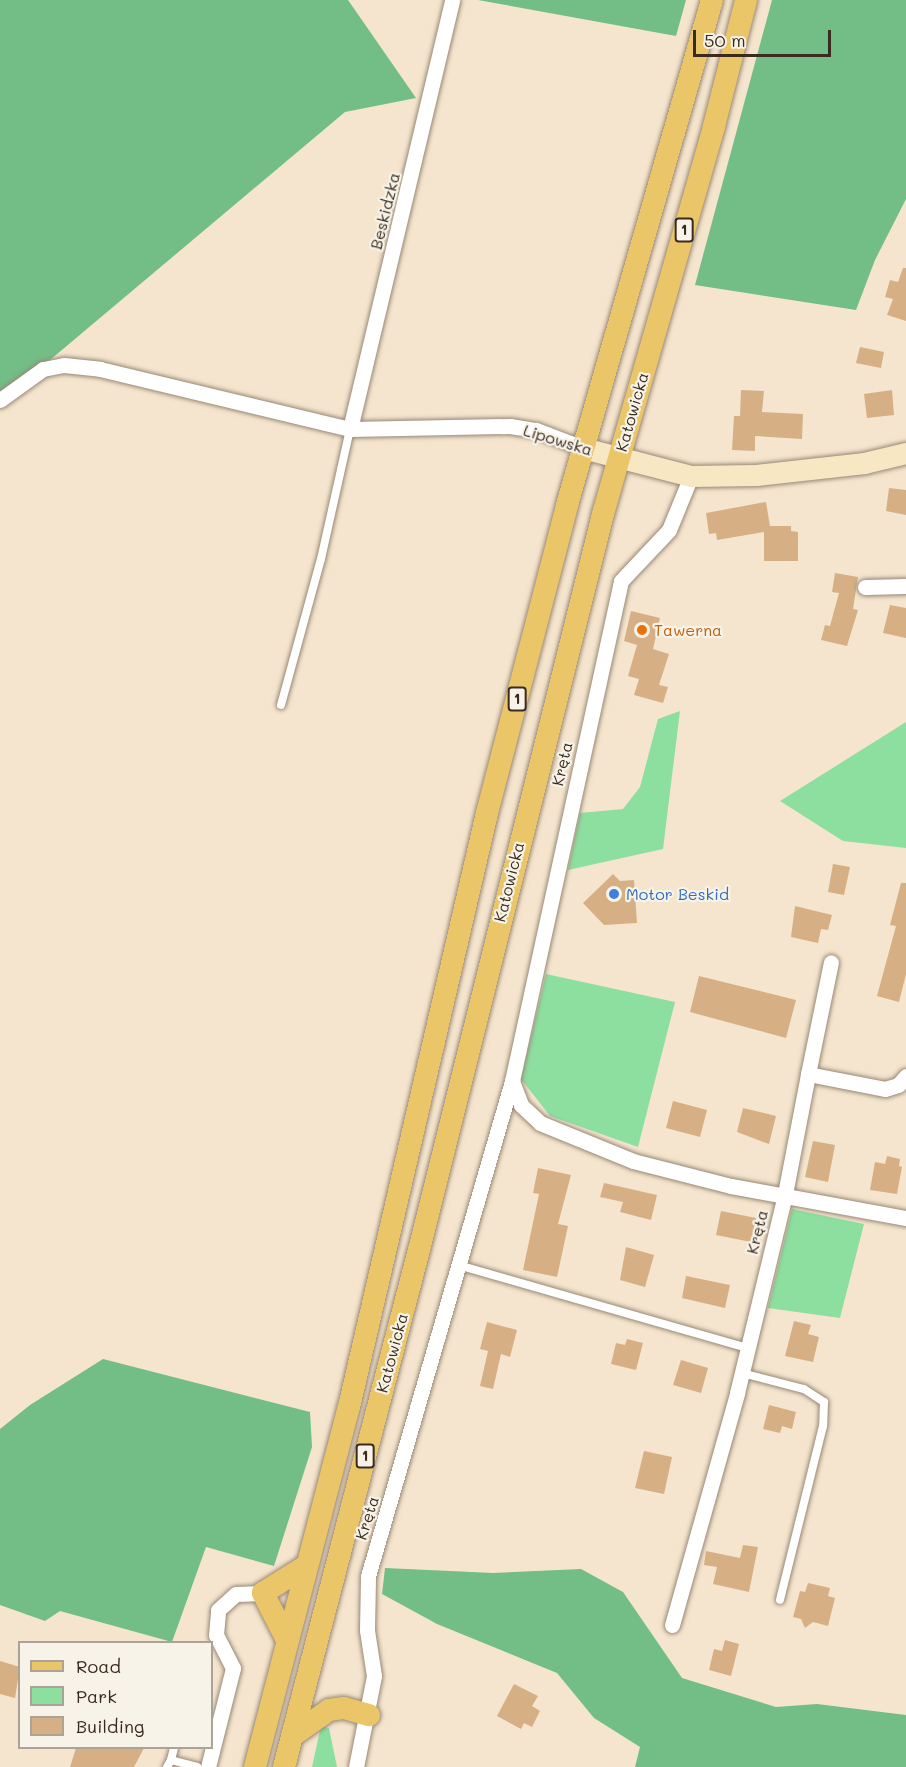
<!DOCTYPE html>
<meta charset="utf-8">
<style>
body{margin:0}
#map{position:relative;width:906px;height:1767px;overflow:hidden;background:#f5e5ce;font-family:Mali,sans-serif}
div>[style]{position:absolute}
[style*='--x']{left:calc(var(--x)*1px);top:calc(var(--y)*1px);width:calc(var(--w)*1px);rotate:calc(var(--a)*1deg)}
.green>*{inset:0;background:#8ddfa0}
.forest>*{inset:0;background:#72be86}
.building>*{inset:0;background:#d6b084}
.roads{filter:drop-shadow(0 0 2px #988876) drop-shadow(0 0 2px #988876)}
.lane>*{height:8px;margin:-4px;padding:0 4px;transform-origin:4px;border-radius:4px;background:#fff}
.street>*{height:15px;margin:-7.5px;padding:0 7.5px;transform-origin:7.5px;border-radius:7.5px;background:#fff}
.secondary>*{height:21px;margin:-10.5px;padding:0 10.5px;transform-origin:10.5px;border-radius:10.5px;background:#f7e8c3}
.primary>*{height:22px;margin:-11px;padding:0 11px;transform-origin:11px;border-radius:11px;background:#ebc669}
.dots>*{width:16px;height:16px;translate:-50% -50%;box-sizing:border-box;border:3px solid #f7f3e8;border-radius:50%}
span{translate:-50% -50%;white-space:nowrap;text-align:center;line-height:1.15;-webkit-text-stroke:4.5px #f7f3e8;paint-order:stroke}
.shield-label span{padding:2px 4px;background:#f7f3e8;border:2px solid;border-radius:4px;-webkit-text-stroke-width:0}
.shield-label{font-size:15px;color:#3b2a1e;font-weight:700}
.street-label{font-size:16px;color:#3b2a1e}
.food-label{font-size:16px;color:#c56008}
.left{translate:0 -50%;text-align:left}
.shop-label{font-size:16px;color:#366cbe}
.legend{position:absolute;left:18px;top:1641px;width:195px;height:108px;box-sizing:border-box;background:#f7f3e8;border:2px solid #aca397;margin:0;padding:8px 10px;list-style:none;font-size:18px;color:#3b2a1e}
.legend li{display:flex;align-items:center;gap:12px;height:30px}
.legend b{width:30px;border:2px solid #aca397}
.scale{position:absolute;left:693px;top:30px;width:138px;height:27px;box-sizing:border-box;border:3px solid #3b2a1e;border-top:0;padding-left:8px;font-size:18px;line-height:21px;white-space:nowrap;color:#3b2a1e;-webkit-text-stroke:4px #f7f3e8;paint-order:stroke}
</style>
<div id="map">
<div class="green">
<i style="clip-path:polygon(680px 711px,663px 849px,568px 870px,580px 813px,623px 809px,640px 787px,658px 719px)"></i>
<i style="clip-path:polygon(906px 722px,906px 848px,843px 841px,780px 801px)"></i>
<i style="clip-path:polygon(546px 974px,675px 1002px,638px 1147px,550px 1116px,521px 1079px)"></i>
<i style="clip-path:polygon(792px 1209px,864px 1224px,840px 1318px,768px 1308px)"></i>
<i style="clip-path:polygon(321px 1726px,329px 1728px,337px 1767px,312px 1767px)"></i>
</div>
<div class="forest">
<i style="clip-path:polygon(0 0,348px 0,416px 98px,345px 112px,0 402px)"></i>
<i style="clip-path:polygon(478px 0,686px 0,676px 36px)"></i>
<i style="clip-path:polygon(772px 0,906px 0,906px 199px,875px 260px,856px 310px,695px 285px)"></i>
<i style="clip-path:polygon(103px 1359px,310px 1412px,312px 1447px,274px 1566px,206px 1547px,172px 1642px,60px 1611px,45px 1621px,0 1605px,0 1429px,30px 1405px)"></i>
<i style="clip-path:polygon(385px 1568px,493px 1573px,581px 1569px,623px 1592px,682px 1678px,776px 1707px,817px 1704px,906px 1715px,906px 1767px,635px 1767px,640px 1747px,594px 1718px,557px 1673px,437px 1624px,382px 1594px)"></i>
</div>
<div class="building">
<i style="clip-path:polygon(903px 268px,906px 268px,906px 321px,887px 315px,893px 299px,885px 297px,890px 280px,898px 282px)"></i>
<i style="clip-path:polygon(860px 347px,884px 352px,881px 368px,856px 363px)"></i>
<i style="clip-path:polygon(741px 390px,764px 391px,762px 412px,803px 414px,802px 439px,755px 436px,755px 451px,732px 450px,734px 416px,740px 416px)"></i>
<i style="clip-path:polygon(892px 390px,894px 415px,867px 418px,864px 394px)"></i>
<i style="clip-path:polygon(889px 488px,906px 490px,906px 515px,886px 511px)"></i>
<i style="clip-path:polygon(766px 502px,770px 526px,791px 526px,791px 531px,798px 532px,798px 561px,764px 561px,764px 532px,717px 540px,716px 533px,709px 534px,706px 513px)"></i>
<i style="clip-path:polygon(835px 573px,858px 577px,853px 609px,858px 610px,847px 646px,821px 640px,825px 625px,830px 626px,839px 593px,832px 592px)"></i>
<i style="clip-path:polygon(890px 605px,906px 608px,906px 638px,883px 633px)"></i>
<i style="clip-path:polygon(631px 611px,660px 618px,653px 649px,669px 654px,659px 685px,668px 687px,663px 703px,634px 695px,639px 679px,628px 676px,637px 645px,624px 641px)"></i>
<i style="clip-path:polygon(833px 864px,850px 867px,844px 895px,828px 892px)"></i>
<i style="clip-path:polygon(613px 874px,620px 881px,634px 880px,637px 923px,604px 925px,583px 903px)"></i>
<i style="clip-path:polygon(901px 883px,906px 883px,906px 974px,899px 1002px,877px 996px,896px 926px,890px 925px)"></i>
<i style="clip-path:polygon(795px 906px,832px 915px,828px 930px,821px 929px,818px 943px,791px 937px)"></i>
<i style="clip-path:polygon(699px 976px,796px 1000px,786px 1038px,690px 1012px)"></i>
<i style="clip-path:polygon(673px 1101px,707px 1110px,700px 1137px,666px 1128px)"></i>
<i style="clip-path:polygon(743px 1108px,776px 1116px,769px 1144px,737px 1132px)"></i>
<i style="clip-path:polygon(813px 1141px,835px 1145px,828px 1182px,805px 1177px)"></i>
<i style="clip-path:polygon(887px 1156px,900px 1159px,899px 1166px,902px 1167px,897px 1194px,870px 1190px,875px 1162px,885px 1164px)"></i>
<i style="clip-path:polygon(538px 1168px,571px 1175px,558px 1224px,568px 1226px,557px 1277px,523px 1270px,539px 1194px,533px 1193px)"></i>
<i style="clip-path:polygon(604px 1183px,657px 1195px,651px 1220px,620px 1212px,623px 1202px,600px 1197px)"></i>
<i style="clip-path:polygon(721px 1211px,756px 1218px,751px 1242px,716px 1235px)"></i>
<i style="clip-path:polygon(626px 1247px,654px 1255px,645px 1287px,620px 1280px)"></i>
<i style="clip-path:polygon(686px 1276px,730px 1285px,725px 1308px,682px 1298px)"></i>
<i style="clip-path:polygon(794px 1321px,811px 1325px,808px 1334px,819px 1337px,813px 1362px,785px 1356px)"></i>
<i style="clip-path:polygon(487px 1322px,517px 1330px,510px 1357px,501px 1354px,493px 1389px,480px 1386px,488px 1351px,480px 1349px)"></i>
<i style="clip-path:polygon(627px 1339px,643px 1343px,636px 1370px,611px 1364px,616px 1343px,625px 1345px)"></i>
<i style="clip-path:polygon(681px 1360px,708px 1368px,701px 1393px,673px 1385px)"></i>
<i style="clip-path:polygon(769px 1405px,796px 1412px,792px 1429px,782px 1426px,780px 1433px,763px 1429px)"></i>
<i style="clip-path:polygon(644px 1451px,672px 1457px,664px 1494px,635px 1488px)"></i>
<i style="clip-path:polygon(743px 1545px,758px 1547px,749px 1592px,713px 1584px,717px 1567px,704px 1565px,706px 1551px,740px 1558px)"></i>
<i style="clip-path:polygon(808px 1583px,830px 1588px,828px 1596px,835px 1598px,828px 1626px,813px 1622px,805px 1628px,801px 1619px,793px 1617px,800px 1591px,805px 1592px)"></i>
<i style="clip-path:polygon(725px 1640px,739px 1644px,731px 1676px,709px 1670px,714px 1649px,722px 1651px)"></i>
<i style="clip-path:polygon(0 1661px,20px 1667px,15px 1698px,0 1694px)"></i>
<i style="clip-path:polygon(514px 1684px,538px 1696px,532px 1706px,540px 1711px,532px 1727px,524px 1723px,521px 1729px,497px 1716px)"></i>
<i style="clip-path:polygon(76px 1748px,144px 1748px,134px 1767px,70px 1767px)"></i>
</div>
<div class="roads">
<div class="lane">
<i style="--x:281;--y:705;--w:151;--a:-74.7"></i>
<i style="--x:321;--y:559;--w:133;--a:-77.4"></i>
<i style="--x:458;--y:1265;--w:302;--a:16"></i>
<i style="--x:742;--y:1373;--w:64;--a:14.5"></i>
<i style="--x:804;--y:1389;--w:24;--a:33"></i>
<i style="--x:824;--y:1402;--w:24;--a:92"></i>
<i style="--x:823;--y:1426;--w:179;--a:103.9"></i>
<i style="--x:171;--y:1760;--w:12;--a:-76"></i>
<i style="--x:167;--y:1767;--w:8;--a:-60"></i>
<i style="--x:171;--y:1760;--w:27;--a:15"></i>
</div>
<div class="street">
<i style="--x:0;--y:400;--w:53;--a:-35.8"></i>
<i style="--x:43;--y:369;--w:21;--a:-11"></i>
<i style="--x:64;--y:365;--w:36;--a:6"></i>
<i style="--x:100;--y:369;--w:257;--a:13.5"></i>
<i style="--x:350;--y:429;--w:160;--a:-1.1"></i>
<i style="--x:510;--y:426;--w:26;--a:9"></i>
<i style="--x:536;--y:430;--w:50;--a:21"></i>
<i style="--x:350;--y:429;--w:441;--a:-76.6"></i>
<i style="--x:691;--y:476;--w:58;--a:112.2"></i>
<i style="--x:669;--y:530;--w:70;--a:133.3"></i>
<i style="--x:621;--y:581;--w:512;--a:102.3"></i>
<i style="--x:512;--y:1081;--w:26;--a:69"></i>
<i style="--x:521;--y:1105;--w:26;--a:43"></i>
<i style="--x:540;--y:1123;--w:100;--a:22.2"></i>
<i style="--x:633;--y:1161;--w:101;--a:14.3"></i>
<i style="--x:731;--y:1186;--w:178;--a:10.4"></i>
<i style="--x:865;--y:587;--w:41;--a:-1.4"></i>
<i style="--x:808;--y:1074;--w:114;--a:-78.4"></i>
<i style="--x:672;--y:1625;--w:241;--a:-74.3"></i>
<i style="--x:737;--y:1393;--w:205;--a:-76.4"></i>
<i style="--x:785;--y:1194;--w:122;--a:-79.1"></i>
<i style="--x:808;--y:1074;--w:78;--a:11"></i>
<i style="--x:885;--y:1089;--w:14;--a:-17"></i>
<i style="--x:898;--y:1085;--w:12;--a:-48"></i>
<i style="--x:208;--y:1767;--w:102;--a:-75.8"></i>
<i style="--x:233;--y:1668;--w:37;--a:-117"></i>
<i style="--x:216;--y:1635;--w:25;--a:-85"></i>
<i style="--x:218;--y:1610;--w:24;--a:-42"></i>
<i style="--x:236;--y:1594;--w:27;--a:-2"></i>
<i style="--x:356;--y:1767;--w:93;--a:-78.8"></i>
<i style="--x:374;--y:1676;--w:47;--a:-98.7"></i>
<i style="--x:367;--y:1630;--w:54;--a:-88.9"></i>
<i style="--x:368;--y:1576;--w:516;--a:-73.78"></i>
</div>
<div class="secondary">
<i style="--x:583;--y:448;--w:112;--a:14.5"></i>
<i style="--x:691;--y:476;--w:65;--a:-0.9"></i>
<i style="--x:756;--y:475;--w:109;--a:-6.3"></i>
<i style="--x:864;--y:463;--w:43;--a:-13.4"></i>
</div>
<div class="primary">
<i style="--x:287;--y:1640;--w:53;--a:-117.1"></i>
<i style="--x:263;--y:1593;--w:51;--a:-32.1"></i>
<i style="--x:292;--y:1736;--w:45;--a:-35.1"></i>
<i style="--x:329;--y:1710;--w:15;--a:-8"></i>
<i style="--x:344;--y:1708;--w:26;--a:16"></i>
<i style="--x:255;--y:1767;--w:372;--a:-75.4"></i>
<i style="--x:349;--y:1407;--w:610;--a:-76.92"></i>
<i style="--x:487;--y:813;--w:318;--a:-75.4"></i>
<i style="--x:567;--y:505;--w:525;--a:-73.98"></i>
<i style="--x:284;--y:1767;--w:538;--a:-75.37"></i>
<i style="--x:420;--y:1246;--w:755;--a:-75.96"></i>
<i style="--x:603;--y:514;--w:404;--a:-74"></i>
<i style="--x:714;--y:126;--w:130;--a:-75.7"></i>
</div>
</div>
<div class="dots">
<i style="left:642px;top:630px;background:#e8710a"></i>
<i style="left:614px;top:894px;background:#3f7fe0"></i>
</div>
<div class="shield-label">
<span style="left:684px;top:230px">1</span>
<span style="left:517px;top:699px">1</span>
<span style="left:365px;top:1456px">1</span>
</div>
<div class="street-label">
<span style="left:385px;top:211px;rotate:-76deg">Beskidzka</span>
<span style="left:632px;top:412px;rotate:-74deg">Katowicka</span>
<span style="left:558px;top:440px;rotate:17deg">Lipowska</span>
<span style="left:562px;top:764px;rotate:-77deg">Kręta</span>
<span style="left:509px;top:882px;rotate:-76deg">Katowicka</span>
<span style="left:757px;top:1232px;rotate:-76deg">Kręta</span>
<span style="left:392px;top:1353px;rotate:-75deg">Katowicka</span>
<span style="left:367px;top:1518px;rotate:-73deg">Kręta</span>
</div>
<div class="food-label">
<span class="left" style="left:654px;top:630px">Tawerna</span>
</div>
<div class="shop-label">
<span class="left" style="left:626px;top:894px">Motor Beskid</span>
</div>
<ul class="legend">
<li><b style="height:8px;background:#ebc669"></b>Road</li>
<li><b style="height:16px;background:#8ddfa0"></b>Park</li>
<li><b style="height:16px;background:#d6b084"></b>Building</li>
</ul>
<div class="scale">50 m</div>
</div>
